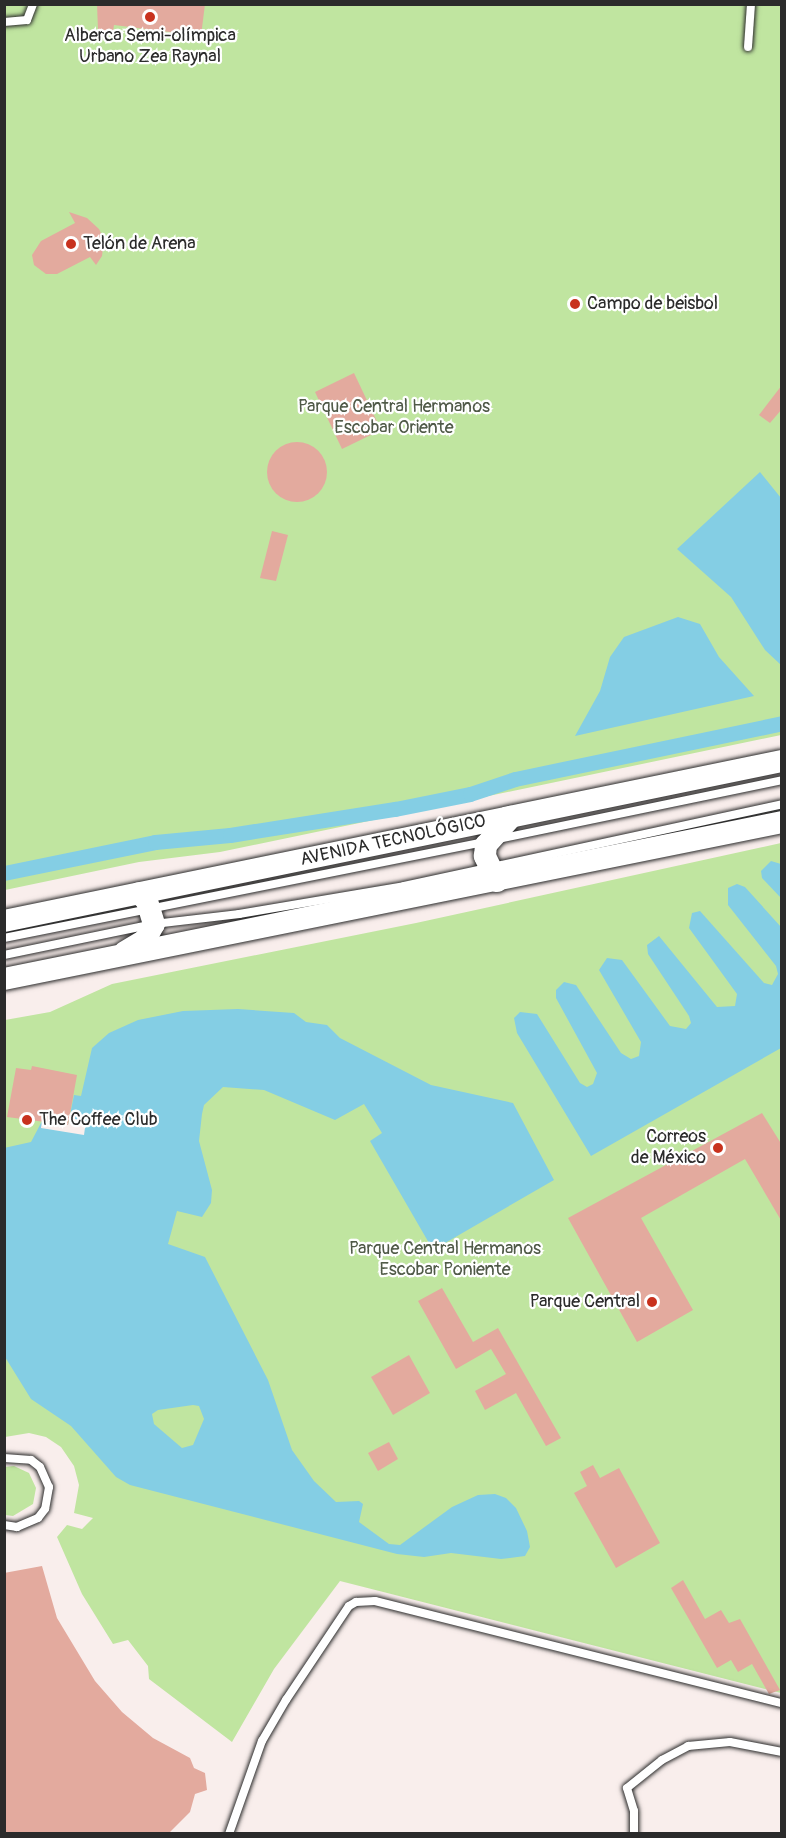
<!DOCTYPE html>
<meta charset="utf-8">
<style>
body{margin:0}
#map{position:relative;width:786px;height:1838px;overflow:hidden;background:#f9eeec;font-family:Pangolin,sans-serif}
div>[style]{position:absolute}
[style*='--x']{left:calc(var(--x)*1px);top:calc(var(--y)*1px);width:calc(var(--w)*1px);rotate:calc(var(--a)*1deg)}
.green>*{inset:0;background:#c0e5a0}
.water>*{inset:0;background:#84cee4}
.pier>*{inset:0;background:#f9eeec}
.canal>*{height:15px;margin:-7.5px;padding:0 7.5px;transform-origin:7.5px;border-radius:7.5px;background:#84cee4}
.building>*{inset:0;background:#e3aa9e}
.round{border-radius:50%}
.roads{filter:drop-shadow(0 0 2px #2b2b2b) drop-shadow(0 0 2px #2b2b2b)}
.service>*{height:8px;margin:-4px;padding:0 4px;transform-origin:4px;border-radius:4px;background:#fff}
.primary>*{height:22px;margin:-11px;padding:0 11px;transform-origin:11px;border-radius:11px;background:#fff}
.dots>*{width:16px;height:16px;translate:-50% -50%;box-sizing:border-box;border:3px solid #fff;border-radius:50%}
span{translate:-50% -50%;white-space:nowrap;text-align:center;line-height:1.15;-webkit-text-stroke:4.5px #fff;paint-order:stroke}
.poi-label{font-size:18px;color:#2b2b2b}
.left{translate:0 -50%;text-align:left}
.right{translate:-100% -50%;text-align:right}
.park-label{font-size:18px;color:#505a48}
.street-label{font-size:18px;color:#2b2b2b}
.frame{position:absolute;inset:0;border:6px solid #2b2b2b;pointer-events:none}
</style>
<div id="map">
<div class="green">
<i style="clip-path:polygon(5px 5px,781px 5px,781px 735px,220px 852px,139px 862px,5px 890px)"></i>
<i style="clip-path:polygon(781px 843px,781px 1693px,340px 1581px,274px 1669px,232px 1742px,149px 1679px,148px 1666px,128px 1640px,113px 1644px,82px 1594px,57px 1537px,67px 1525px,82px 1529px,93px 1518px,74px 1513px,79px 1485px,74px 1466px,61px 1447px,46px 1437px,29px 1433px,5px 1437px,5px 1020px,50px 1012px,112px 984px,416px 923px)"></i>
<i style="clip-path:polygon(14px 1466px,29px 1473px,36px 1488px,33px 1504px,13px 1516px,5px 1515px,4px 1467px)"></i>
</div>
<div class="water">
<i style="clip-path:polygon(760px 472px,781px 498px,781px 665px,765px 650px,731px 597px,677px 549px)"></i>
<i style="clip-path:polygon(678px 617px,700px 624px,719px 657px,754px 696px,575px 736px,600px 691px,610px 657px,624px 637px)"></i>
<i style="clip-path:polygon(771px 861px,781px 864px,781px 898px,762px 878px,761px 871px)"></i>
<i style="clip-path:polygon(737px 884px,745px 887px,781px 927px,781px 1048px,591px 1156px,517px 1033px,514px 1018px,520px 1012px,537px 1014px,580px 1083px,587px 1087px,593px 1084px,597px 1073px,556px 998px,556px 990px,564px 982px,576px 985px,621px 1053px,631px 1059px,639px 1056px,641px 1042px,599px 970px,607px 958px,622px 960px,670px 1026px,686px 1029px,691px 1023px,689px 1016px,648px 954px,647px 945px,659px 936px,717px 1007px,735px 1006px,737px 994px,689px 928px,692px 913px,700px 911px,764px 983px,772px 985px,778px 974px,776px 966px,728px 905px,728px 888px)"></i>
<i style="clip-path:polygon(evenodd,238px 1009px,294px 1013px,306px 1022px,327px 1025px,340px 1038px,431px 1085px,513px 1103px,554px 1180px,433px 1250px,370px 1141px,382px 1133px,364px 1104px,335px 1120px,264px 1090px,223px 1087px,204px 1105px,202px 1114px,199px 1141px,212px 1190px,211px 1203px,202px 1217px,177px 1211px,168px 1244px,205px 1257px,268px 1380px,292px 1450px,314px 1481px,336px 1502px,359px 1501px,363px 1504px,359px 1522px,389px 1544px,400px 1545px,452px 1507px,478px 1495px,495px 1494px,506px 1498px,516px 1508px,527px 1531px,530px 1547px,525px 1556px,501px 1559px,451px 1553px,424px 1557px,397px 1554px,130px 1485px,116px 1477px,71px 1426px,31px 1399px,5px 1357px,4px 1148px,31px 1142px,42px 1121px,68px 1125px,74px 1095px,81px 1096px,92px 1048px,109px 1033px,138px 1020px,183px 1011px,238px 1009px,193px 1405px,199px 1406px,204px 1419px,193px 1445px,182px 1448px,154px 1424px,152px 1414px,158px 1410px,193px 1405px)"></i>
</div>
<div class="pier">
<i style="clip-path:polygon(70px 1118px,86px 1121px,84px 1135px,41px 1128px,42px 1121px,68px 1125px)"></i>
</div>
<div class="canal">
<i style="--x:4;--y:873;--w:154;--a:-11.6"></i>
<i style="--x:155;--y:842;--w:75;--a:-5.3"></i>
<i style="--x:230;--y:835;--w:167;--a:-9"></i>
<i style="--x:395;--y:809;--w:76;--a:-11.3"></i>
<i style="--x:470;--y:794;--w:47;--a:-18.4"></i>
<i style="--x:515;--y:779;--w:273;--a:-11.8"></i>
</div>
<div class="building">
<i style="clip-path:polygon(97px 4px,205px 4px,201px 36px,114px 25px,113px 32px,98px 30px)"></i>
<i style="clip-path:polygon(69px 212px,87px 218px,99px 229px,104px 239px,102px 256px,96px 265px,90px 257px,57px 274px,46px 274px,34px 265px,32px 255px,41px 241px,75px 223px)"></i>
<i style="clip-path:polygon(354px 373px,381px 430px,342px 449px,315px 392px)"></i>
<i style="clip-path:polygon(782px 385px,782px 409px,770px 423px,759px 415px)"></i>
<i class="round" style="left:267px;top:442px;width:60px;height:60px"></i>
<i style="clip-path:polygon(272px 531px,288px 535px,276px 581px,260px 578px)"></i>
<i style="clip-path:polygon(32px 1066px,77px 1075px,68px 1125px,7px 1117px,16px 1068px,31px 1070px)"></i>
<i style="clip-path:polygon(762px 1113px,782px 1145px,782px 1222px,745px 1159px,641px 1218px,693px 1310px,637px 1342px,568px 1218px)"></i>
<i style="clip-path:polygon(442px 1288px,473px 1342px,498px 1328px,561px 1438px,546px 1446px,516px 1393px,485px 1410px,475px 1391px,506px 1374px,491px 1349px,456px 1369px,418px 1301px)"></i>
<i style="clip-path:polygon(409px 1355px,430px 1393px,393px 1415px,371px 1377px)"></i>
<i style="clip-path:polygon(389px 1442px,398px 1459px,378px 1471px,368px 1453px)"></i>
<i style="clip-path:polygon(593px 1465px,600px 1478px,619px 1468px,660px 1543px,616px 1568px,574px 1493px,587px 1486px,580px 1472px)"></i>
<i style="clip-path:polygon(42px 1566px,57px 1618px,95px 1681px,122px 1712px,153px 1738px,190px 1758px,194px 1768px,205px 1773px,207px 1790px,195px 1794px,190px 1812px,169px 1833px,4px 1833px,4px 1573px)"></i>
<i style="clip-path:polygon(683px 1580px,705px 1619px,721px 1610px,729px 1623px,740px 1619px,780px 1690px,769px 1694px,752px 1664px,738px 1672px,731px 1660px,717px 1668px,671px 1588px)"></i>
</div>
<div class="roads">
<div class="service">
<i style="--x:4;--y:22;--w:23;--a:-5"></i>
<i style="--x:27;--y:20;--w:17;--a:-69"></i>
<i style="--x:748;--y:47;--w:43;--a:-86"></i>
<i style="--x:498;--y:839;--w:290;--a:-11.7"></i>
<i style="--x:4;--y:938;--w:489;--a:-11.3"></i>
<i style="--x:4;--y:955;--w:153;--a:-11.7"></i>
<i style="--x:154;--y:924;--w:86;--a:-6.7"></i>
<i style="--x:239;--y:914;--w:167;--a:-9.6"></i>
<i style="--x:404;--y:886;--w:387;--a:-12.2"></i>
<i style="--x:4;--y:1458;--w:27;--a:4"></i>
<i style="--x:31;--y:1460;--w:11;--a:38"></i>
<i style="--x:40;--y:1467;--w:22;--a:66"></i>
<i style="--x:49;--y:1487;--w:22;--a:100"></i>
<i style="--x:45;--y:1509;--w:11;--a:128"></i>
<i style="--x:38;--y:1518;--w:23;--a:157"></i>
<i style="--x:17;--y:1527;--w:13;--a:-171"></i>
<i style="--x:229;--y:1834;--w:99;--a:-70.5"></i>
<i style="--x:262;--y:1741;--w:48;--a:-59.7"></i>
<i style="--x:286;--y:1700;--w:113;--a:-56.2"></i>
<i style="--x:349;--y:1606;--w:8;--a:-30"></i>
<i style="--x:356;--y:1602;--w:19;--a:-3"></i>
<i style="--x:375;--y:1601;--w:420;--a:14.1"></i>
<i style="--x:634;--y:1834;--w:23;--a:-90"></i>
<i style="--x:634;--y:1811;--w:24;--a:-107"></i>
<i style="--x:627;--y:1788;--w:45;--a:-38.7"></i>
<i style="--x:662;--y:1760;--w:30;--a:-28"></i>
<i style="--x:688;--y:1746;--w:42;--a:-5.4"></i>
<i style="--x:730;--y:1742;--w:53;--a:10.9"></i>
</div>
<div class="primary">
<i style="--x:497;--y:881;--w:28;--a:-116"></i>
<i style="--x:485;--y:856;--w:11;--a:-85"></i>
<i style="--x:486;--y:845;--w:38;--a:-48"></i>
<i style="--x:4;--y:921;--w:794;--a:-11.62"></i>
<i style="--x:125;--y:952;--w:23;--a:-31"></i>
<i style="--x:145;--y:940;--w:18;--a:-61"></i>
<i style="--x:154;--y:924;--w:24;--a:-107"></i>
<i style="--x:147;--y:901;--w:11;--a:-135"></i>
<i style="--x:4;--y:979;--w:794;--a:-11.41"></i>
</div>
</div>
<div class="dots">
<i style="left:150px;top:17px;background:#c8321e"></i>
<i style="left:71px;top:244px;background:#c8321e"></i>
<i style="left:575px;top:304px;background:#c8321e"></i>
<i style="left:27px;top:1120px;background:#c8321e"></i>
<i style="left:718px;top:1148px;background:#c8321e"></i>
<i style="left:652px;top:1302px;background:#c8321e"></i>
</div>
<div class="poi-label">
<span style="left:150px;top:47px">Alberca Semi-olímpica<br>Urbano Zea Raynal</span>
<span class="left" style="left:83px;top:244px">Telón de Arena</span>
<span class="left" style="left:587px;top:304px">Campo de beisbol</span>
<span class="left" style="left:39px;top:1120px">The Coffee Club</span>
<span class="right" style="left:706px;top:1148px">Correos<br>de México</span>
<span class="right" style="left:640px;top:1302px">Parque Central</span>
</div>
<div class="park-label">
<span style="left:394px;top:418px">Parque Central Hermanos<br>Escobar Oriente</span>
<span style="left:445px;top:1260px">Parque Central Hermanos<br>Escobar Poniente</span>
</div>
<div class="street-label">
<span style="left:393px;top:841px;rotate:-12deg">AVENIDA TECNOLÓGICO</span>
</div>
<div class="frame"></div>
</div>
